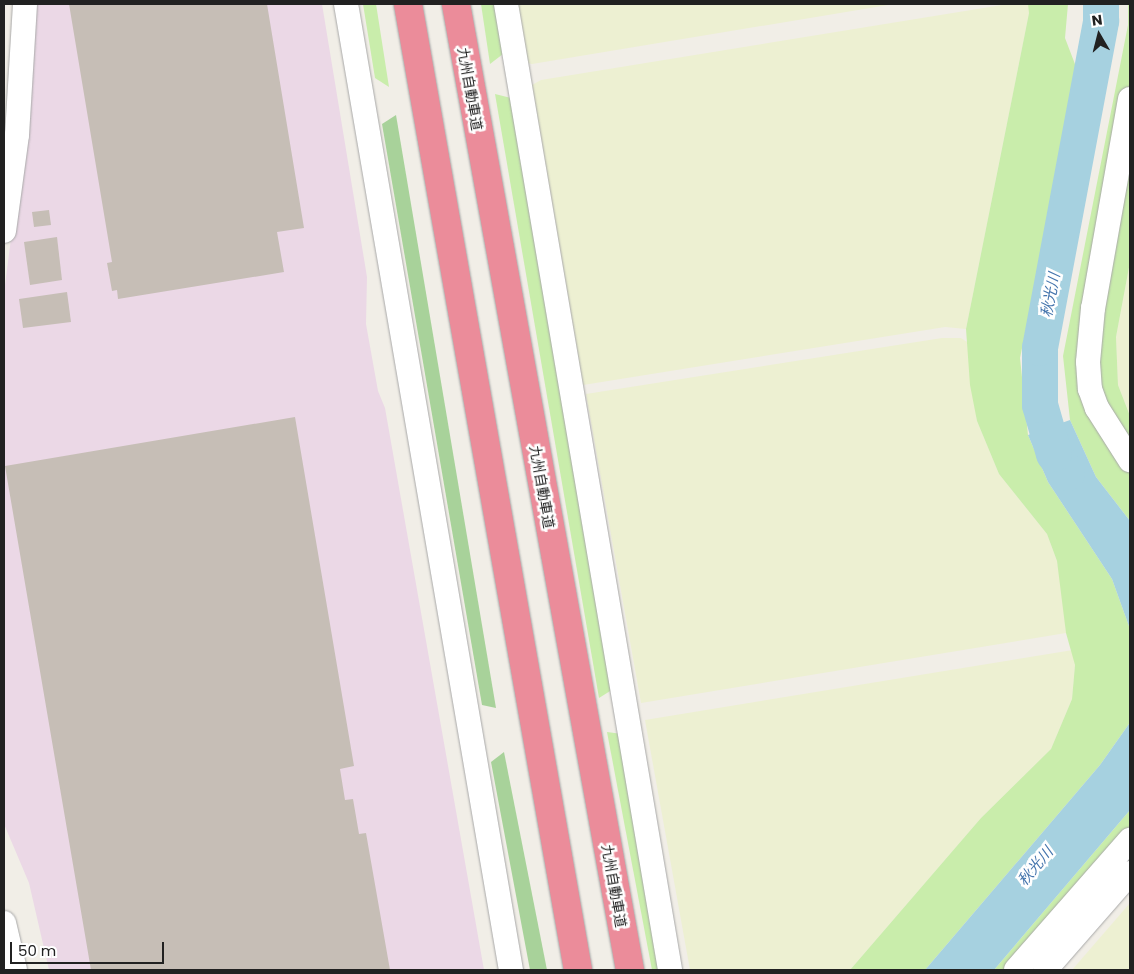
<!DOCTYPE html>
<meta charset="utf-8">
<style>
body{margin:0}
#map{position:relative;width:1134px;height:974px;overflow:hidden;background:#f1eee7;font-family:Poppins,"Noto Sans JP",sans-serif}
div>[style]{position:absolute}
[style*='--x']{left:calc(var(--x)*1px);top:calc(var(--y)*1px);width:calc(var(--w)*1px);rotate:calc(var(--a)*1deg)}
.industrial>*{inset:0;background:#ebd8e6}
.farmland>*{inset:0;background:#edf0d2}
.grass>*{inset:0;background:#c9edab}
.forest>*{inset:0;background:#a8d29a}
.water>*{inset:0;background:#a6d1e0}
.river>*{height:36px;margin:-18px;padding:0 18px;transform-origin:18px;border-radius:18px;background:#a6d1e0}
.building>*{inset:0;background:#c6beb6}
.roads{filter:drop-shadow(0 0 1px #a8a8a8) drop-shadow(0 0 1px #a8a8a8)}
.minor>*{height:24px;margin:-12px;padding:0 12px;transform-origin:12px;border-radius:12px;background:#fff}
.highway>*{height:28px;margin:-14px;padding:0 14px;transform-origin:14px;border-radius:14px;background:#eb8c9a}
span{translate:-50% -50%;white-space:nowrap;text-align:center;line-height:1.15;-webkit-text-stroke:5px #fff;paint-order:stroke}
.street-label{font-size:14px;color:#212121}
.water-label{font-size:15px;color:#4575ad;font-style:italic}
.frame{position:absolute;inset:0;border:5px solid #212121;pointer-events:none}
.north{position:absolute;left:1074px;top:10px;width:50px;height:50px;-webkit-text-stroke:4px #fff;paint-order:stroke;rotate:352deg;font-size:14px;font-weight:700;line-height:20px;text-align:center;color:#212121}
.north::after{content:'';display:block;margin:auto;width:18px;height:22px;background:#212121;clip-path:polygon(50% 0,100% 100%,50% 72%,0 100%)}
.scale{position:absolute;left:10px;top:942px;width:154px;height:22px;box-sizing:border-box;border:2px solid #212121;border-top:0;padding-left:6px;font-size:15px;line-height:18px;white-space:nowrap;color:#212121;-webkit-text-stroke:4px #fff;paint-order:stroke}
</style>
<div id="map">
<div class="industrial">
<i style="clip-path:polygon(32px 4px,322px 4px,367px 277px,366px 324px,378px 391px,385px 408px,484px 970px,49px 970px,29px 883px,4px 824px,4px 293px,24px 137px)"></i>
</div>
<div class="farmland">
<i style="clip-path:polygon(515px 4px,894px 4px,532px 64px,524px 62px)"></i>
<i style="clip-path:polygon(1008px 4px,1029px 5px,1029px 13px,966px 329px,945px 327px,583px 385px,532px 85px,541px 80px)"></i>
<i style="clip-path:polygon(1130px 262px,1130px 416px,1118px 385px,1116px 337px)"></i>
<i style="clip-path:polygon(942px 338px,961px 338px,967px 342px,977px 421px,999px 474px,1047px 534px,1057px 561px,1063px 596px,1066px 633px,641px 703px,586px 394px)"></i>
<i style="clip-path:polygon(1073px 650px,1075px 665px,1072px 699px,1051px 749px,981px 818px,850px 970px,690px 970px,645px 720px)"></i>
<i style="clip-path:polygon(1130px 903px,1130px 970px,1072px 970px)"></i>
</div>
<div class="grass">
<i style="clip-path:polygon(363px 4px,376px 4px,389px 87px,375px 78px)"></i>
<i style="clip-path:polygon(481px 4px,496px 4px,503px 54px,490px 64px)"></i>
<i style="clip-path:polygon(1028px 4px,1068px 4px,1065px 38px,1078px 72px,1020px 358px,1028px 435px,1048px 482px,1112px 579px,1130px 629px,1129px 724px,1100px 765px,925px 970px,850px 970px,981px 818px,1051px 749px,1072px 699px,1075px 665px,1066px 633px,1057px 561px,1047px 534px,999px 474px,977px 421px,970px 385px,966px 329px,1029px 13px)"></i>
<i style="clip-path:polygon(1128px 4px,1130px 4px,1130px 262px,1116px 337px,1118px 385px,1130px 416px,1130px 521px,1096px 477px,1070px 420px,1063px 356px,1128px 25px)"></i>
<i style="clip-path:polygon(495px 94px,511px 98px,615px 688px,599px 698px)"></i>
<i style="clip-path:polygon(607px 732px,622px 734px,665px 970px,652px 970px)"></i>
<i style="clip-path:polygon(1130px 810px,1130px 855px,1031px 970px,994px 970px)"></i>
</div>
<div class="forest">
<i style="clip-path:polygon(396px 115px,496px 708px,482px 705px,382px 124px)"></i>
<i style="clip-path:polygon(504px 752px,547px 970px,530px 970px,491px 762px)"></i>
</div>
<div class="water">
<i style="clip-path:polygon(1070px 420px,1096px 477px,1130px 521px,1130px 629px,1112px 579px,1048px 482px,1028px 435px)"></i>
<i style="clip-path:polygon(1130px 714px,1130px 810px,994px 970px,925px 970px,1100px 765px,1129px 724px)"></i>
</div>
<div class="river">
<i style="--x:1067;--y:473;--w:23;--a:-124"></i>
<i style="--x:1054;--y:454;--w:51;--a:-105.9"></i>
<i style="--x:1040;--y:405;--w:57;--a:-90"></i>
<i style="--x:1040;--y:348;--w:333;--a:-79.4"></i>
<i style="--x:1101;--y:21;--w:17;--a:-90"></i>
</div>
<div class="building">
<i style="clip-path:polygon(69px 4px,267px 4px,304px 228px,277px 232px,284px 272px,118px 299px,117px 290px,112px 291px,107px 263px,112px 262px)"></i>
<i style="clip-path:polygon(49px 210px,51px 225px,34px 227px,32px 212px)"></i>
<i style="clip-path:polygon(57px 237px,62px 280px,30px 285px,24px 242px)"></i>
<i style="clip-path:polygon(67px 292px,71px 322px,23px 328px,19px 299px)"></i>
<i style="clip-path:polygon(295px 417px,354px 766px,340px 769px,345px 800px,353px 799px,359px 834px,366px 833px,390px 970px,91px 970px,5px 466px)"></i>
</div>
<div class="roads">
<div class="minor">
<i style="--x:346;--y:4;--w:980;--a:80.31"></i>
<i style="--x:506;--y:4;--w:980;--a:80.36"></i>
<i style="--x:1130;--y:99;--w:212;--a:100"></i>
<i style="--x:1093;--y:308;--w:54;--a:95.3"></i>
<i style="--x:1088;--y:362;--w:27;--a:86"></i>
<i style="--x:1090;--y:389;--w:20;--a:70"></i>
<i style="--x:1097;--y:408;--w:62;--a:57.6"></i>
<i style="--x:4;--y:231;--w:97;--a:-82.3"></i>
<i style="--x:17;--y:135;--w:131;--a:-86.5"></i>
<i style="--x:4;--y:923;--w:48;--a:76.8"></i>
<i style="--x:1016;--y:970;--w:173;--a:-48.8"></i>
<i style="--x:1045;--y:970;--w:129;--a:-48.8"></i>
</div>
<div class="highway">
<i style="--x:408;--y:4;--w:981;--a:80.02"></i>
<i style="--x:456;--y:4;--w:982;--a:79.79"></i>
</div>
</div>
<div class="street-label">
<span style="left:470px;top:89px;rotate:80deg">九州自動車道</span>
<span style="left:542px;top:487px;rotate:80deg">九州自動車道</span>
<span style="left:614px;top:886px;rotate:80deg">九州自動車道</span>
</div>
<div class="water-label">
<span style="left:1050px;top:295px;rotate:-79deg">秋光川</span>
<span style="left:1035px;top:866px;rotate:-50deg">秋光川</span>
</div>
<div class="frame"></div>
<div class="north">N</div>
<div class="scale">50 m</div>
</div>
